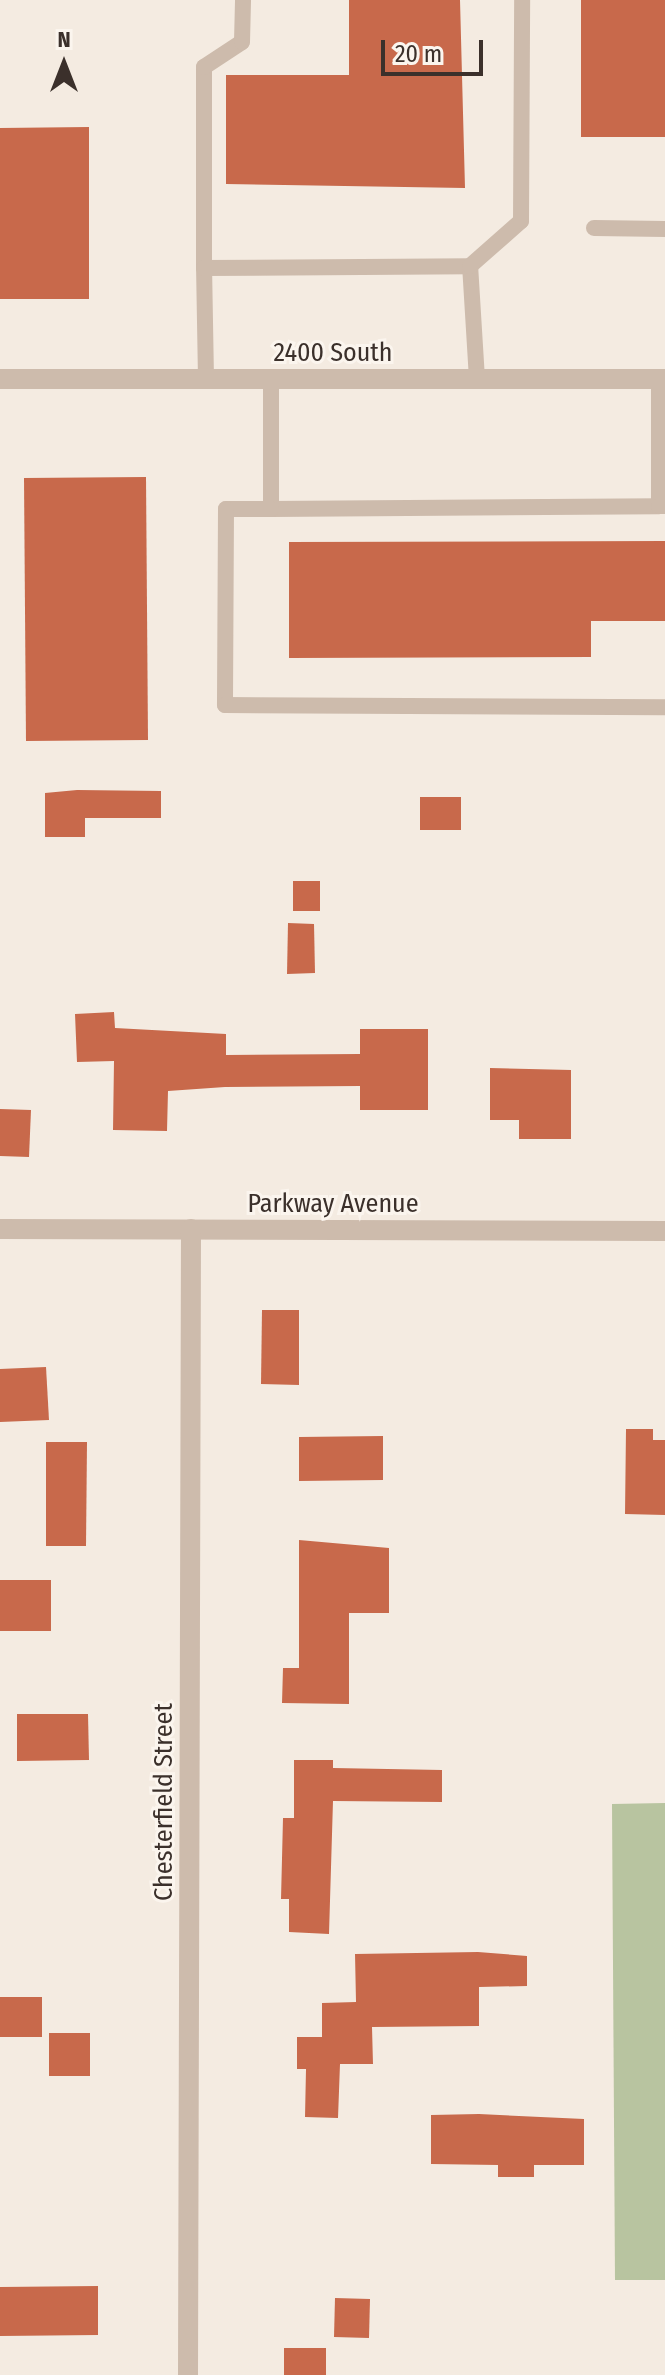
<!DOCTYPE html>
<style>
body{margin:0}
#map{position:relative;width:665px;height:2375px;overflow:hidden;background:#f4ebe1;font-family:"Fira Sans Condensed",sans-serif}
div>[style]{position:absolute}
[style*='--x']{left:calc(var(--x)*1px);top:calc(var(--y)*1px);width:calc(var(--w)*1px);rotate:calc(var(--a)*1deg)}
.green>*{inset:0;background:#b8c4a0}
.building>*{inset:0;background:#c8694b}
.service>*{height:16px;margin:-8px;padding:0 8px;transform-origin:8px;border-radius:8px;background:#cdbbac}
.minor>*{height:20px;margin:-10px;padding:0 10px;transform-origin:10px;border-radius:10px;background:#cdbbac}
span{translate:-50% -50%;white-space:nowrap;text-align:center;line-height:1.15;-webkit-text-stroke:6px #fbf5ee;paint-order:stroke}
.street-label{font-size:26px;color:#3b302b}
.north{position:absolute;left:24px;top:24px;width:80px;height:80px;-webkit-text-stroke:6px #fbf5ee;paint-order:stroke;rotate:0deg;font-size:22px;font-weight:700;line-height:32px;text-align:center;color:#3b302b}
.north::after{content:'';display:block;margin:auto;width:28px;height:36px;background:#3b302b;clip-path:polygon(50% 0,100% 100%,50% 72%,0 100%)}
.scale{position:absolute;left:381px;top:40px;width:102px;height:36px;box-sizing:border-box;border:4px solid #3b302b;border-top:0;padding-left:10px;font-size:24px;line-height:28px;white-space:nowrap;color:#3b302b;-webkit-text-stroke:6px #fbf5ee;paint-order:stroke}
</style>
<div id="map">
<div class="green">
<i style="clip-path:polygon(665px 1803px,665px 2280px,615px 2280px,612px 1804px)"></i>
</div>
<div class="building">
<i style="clip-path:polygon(349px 0,460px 0,465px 188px,226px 184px,226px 75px,349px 75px)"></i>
<i style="clip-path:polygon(581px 0,665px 0,665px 137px,581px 137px)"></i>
<i style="clip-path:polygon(89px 127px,89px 299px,0 299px,0 128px)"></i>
<i style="clip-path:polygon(146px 477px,148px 740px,26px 741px,24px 478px)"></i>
<i style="clip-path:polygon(665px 541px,665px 621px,591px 621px,591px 657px,289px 658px,289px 542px)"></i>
<i style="clip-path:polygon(77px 790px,161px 791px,161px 818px,85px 818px,85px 837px,45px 837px,45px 793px)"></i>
<i style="clip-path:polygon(420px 797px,461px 797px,461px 830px,420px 830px)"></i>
<i style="clip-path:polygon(293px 881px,320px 881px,320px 911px,293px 911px)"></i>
<i style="clip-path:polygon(288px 923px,314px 924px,315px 973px,287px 974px)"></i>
<i style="clip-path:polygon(114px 1012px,115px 1028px,226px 1034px,226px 1055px,360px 1054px,360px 1029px,428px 1029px,428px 1110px,360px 1110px,360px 1086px,225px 1087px,168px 1091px,167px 1131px,113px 1130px,114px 1061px,77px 1062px,75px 1014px)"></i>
<i style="clip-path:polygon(490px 1068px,571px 1070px,571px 1139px,519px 1139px,519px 1120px,490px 1120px)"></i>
<i style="clip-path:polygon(0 1109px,31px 1110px,29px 1157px,0 1156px)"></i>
<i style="clip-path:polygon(262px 1310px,299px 1310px,299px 1385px,261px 1384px)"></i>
<i style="clip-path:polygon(46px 1367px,49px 1420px,0 1422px,0 1369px)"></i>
<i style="clip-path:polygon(626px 1429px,653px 1429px,653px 1440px,665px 1440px,665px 1515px,625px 1514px)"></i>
<i style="clip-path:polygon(383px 1436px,383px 1480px,299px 1481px,299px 1437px)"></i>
<i style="clip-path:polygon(46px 1442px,87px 1442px,86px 1546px,46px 1546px)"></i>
<i style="clip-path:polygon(299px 1540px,389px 1548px,389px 1613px,349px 1613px,349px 1704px,282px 1703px,283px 1668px,299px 1668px)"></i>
<i style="clip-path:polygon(0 1580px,51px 1580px,51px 1631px,0 1631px)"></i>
<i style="clip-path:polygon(17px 1714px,88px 1714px,89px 1760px,17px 1761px)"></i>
<i style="clip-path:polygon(294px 1760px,333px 1760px,333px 1768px,442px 1770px,442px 1802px,333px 1801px,329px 1934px,289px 1932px,289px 1899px,281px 1899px,283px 1818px,294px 1818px)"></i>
<i style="clip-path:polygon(478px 1952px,527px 1956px,527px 1986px,479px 1987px,479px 2026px,372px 2027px,373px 2064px,340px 2064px,338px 2118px,305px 2117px,306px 2069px,297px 2069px,297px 2037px,322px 2037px,322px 2003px,356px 2002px,355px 1954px)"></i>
<i style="clip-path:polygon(0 1997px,42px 1997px,42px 2037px,0 2037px)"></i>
<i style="clip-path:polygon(49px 2033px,90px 2033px,90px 2076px,49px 2076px)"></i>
<i style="clip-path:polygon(479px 2114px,584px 2119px,584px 2165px,534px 2165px,534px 2177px,498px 2177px,498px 2165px,431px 2164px,431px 2115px)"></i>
<i style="clip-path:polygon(98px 2286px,98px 2335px,0 2336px,0 2287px)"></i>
<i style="clip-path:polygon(335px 2298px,370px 2299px,369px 2338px,334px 2337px)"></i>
<i style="clip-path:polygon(284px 2348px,326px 2348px,326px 2375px,284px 2375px)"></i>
</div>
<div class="service">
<i style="--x:594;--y:228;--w:71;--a:0.8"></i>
<i style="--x:204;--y:268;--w:201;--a:-90"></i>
<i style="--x:204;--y:67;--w:45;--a:-33.3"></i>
<i style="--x:242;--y:42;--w:42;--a:-88.6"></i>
<i style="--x:206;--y:379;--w:111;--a:-91"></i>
<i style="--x:204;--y:268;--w:266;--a:-0.4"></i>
<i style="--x:271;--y:379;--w:130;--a:90"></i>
<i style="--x:271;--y:509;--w:388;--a:-0.4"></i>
<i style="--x:477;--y:379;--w:113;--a:-93.5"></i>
<i style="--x:470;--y:266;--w:68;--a:-41.4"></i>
<i style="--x:521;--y:221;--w:221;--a:-89.7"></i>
<i style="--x:659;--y:379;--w:127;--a:90"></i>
<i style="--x:659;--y:506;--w:6;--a:0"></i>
<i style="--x:271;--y:509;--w:45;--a:180"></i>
<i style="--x:226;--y:509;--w:196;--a:90.3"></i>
<i style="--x:225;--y:705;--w:440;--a:0.3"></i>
</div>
<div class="minor">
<i style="--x:0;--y:379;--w:665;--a:0"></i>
<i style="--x:0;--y:1229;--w:665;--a:0.17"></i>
<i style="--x:188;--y:2375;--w:1146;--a:-89.85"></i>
</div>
<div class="street-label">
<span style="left:333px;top:353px">2400 South</span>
<span style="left:333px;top:1204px">Parkway Avenue</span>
<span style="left:164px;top:1802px;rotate:-90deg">Chesterfield Street</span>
</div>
<div class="north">N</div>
<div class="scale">20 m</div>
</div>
